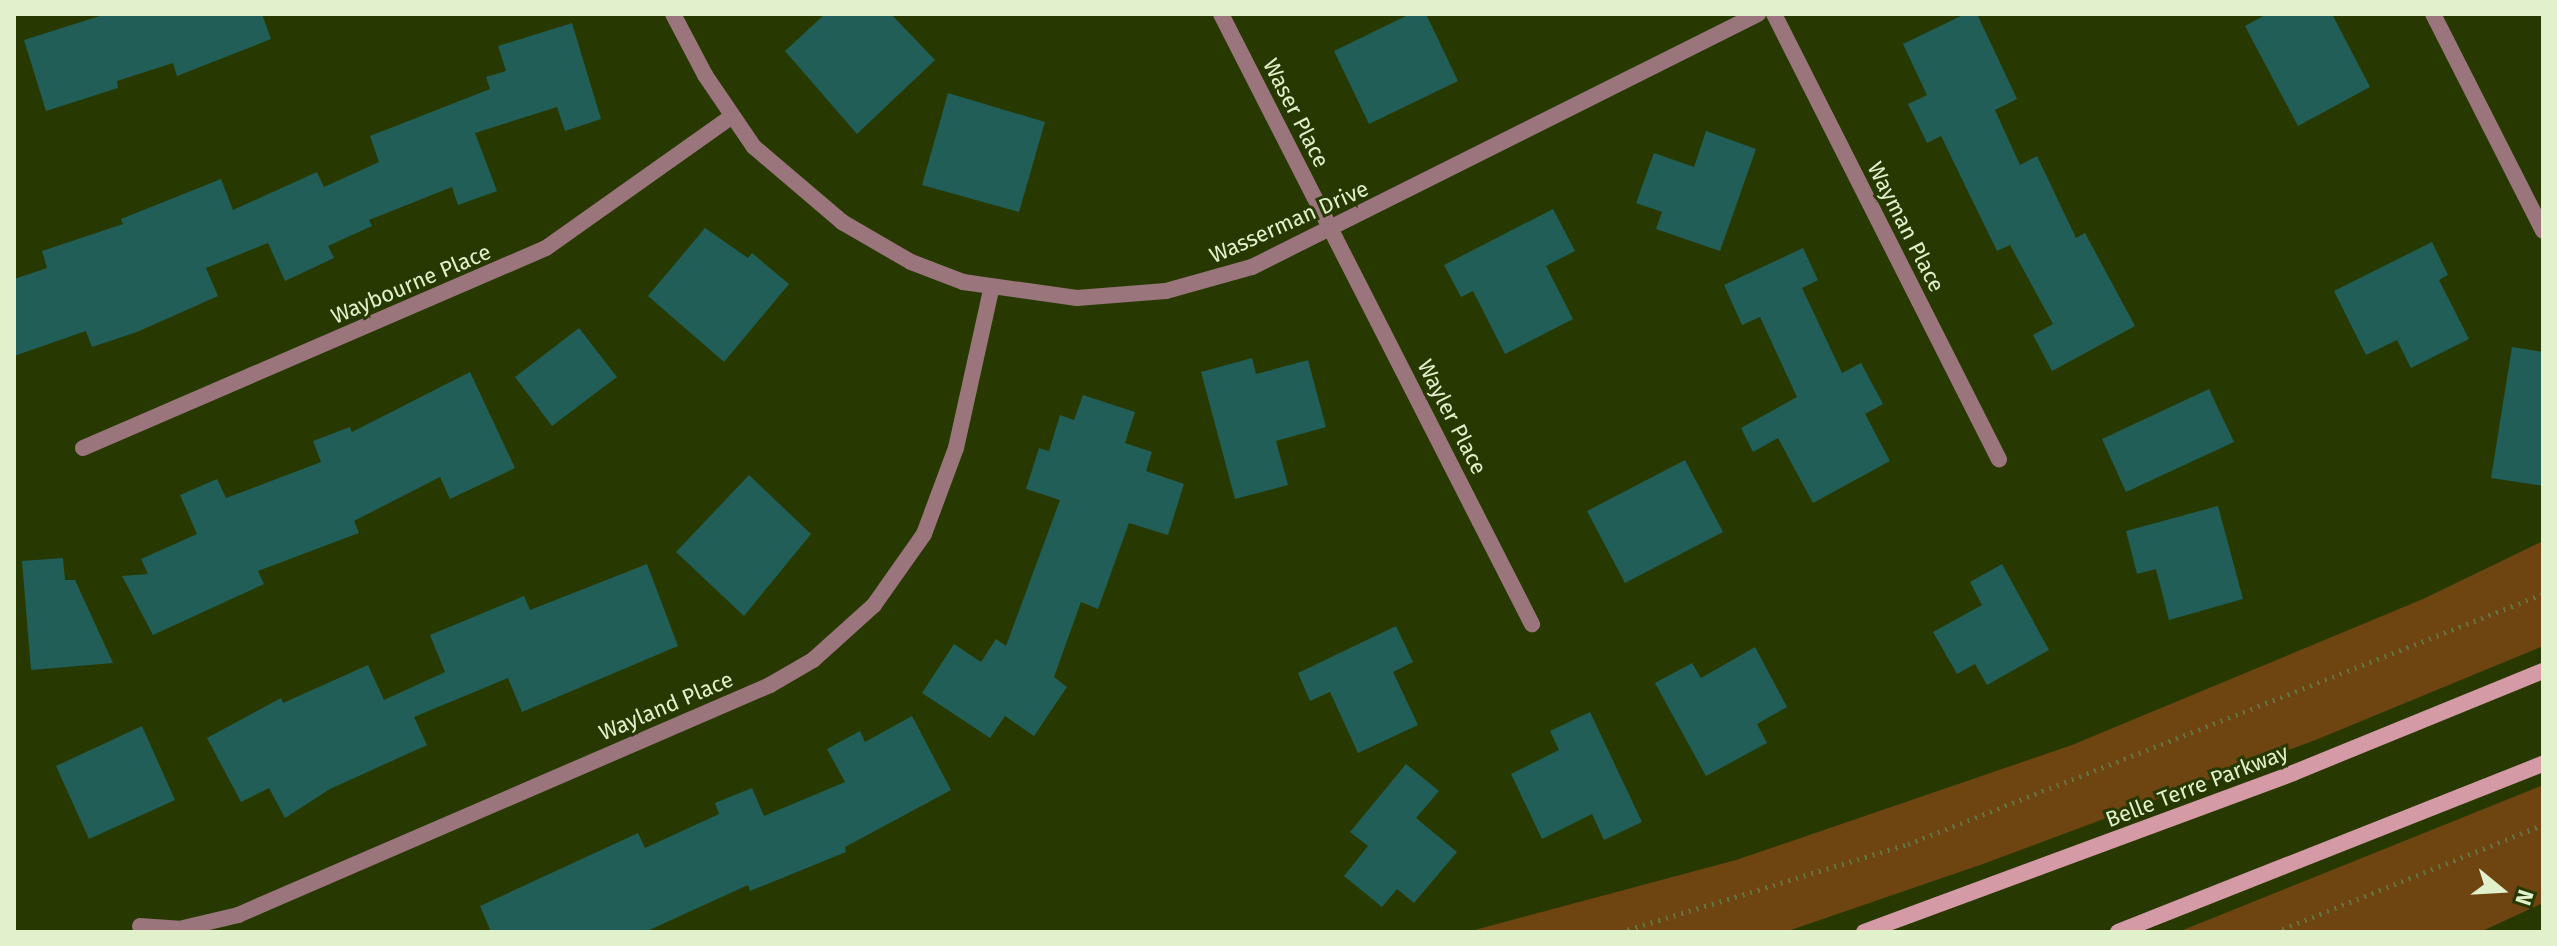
<!DOCTYPE html>
<style>
body{margin:0}
#map{position:relative;width:2557px;height:946px;overflow:hidden;background:#273900;font-family:"Fira Sans",sans-serif}
div>[style]{position:absolute}
[style*='--x']{left:calc(var(--x)*1px);top:calc(var(--y)*1px);width:calc(var(--w)*1px);rotate:calc(var(--a)*1deg)}
.green>*{inset:0;background:#6e4410}
.building>*{inset:0;background:#215e58}
.path>*{height:5px;margin-top:-2.5px;transform-origin:0;background:repeating-linear-gradient(90deg,#637442 0 2px,transparent 0 8px)}
.street>*{height:16px;margin:-8px;padding:0 8px;transform-origin:8px;border-radius:8px;background:#9a757c}
.secondary>*{height:16px;margin:-8px;padding:0 8px;transform-origin:8px;border-radius:8px;background:#d49aa5}
span{translate:-50% -50%;white-space:nowrap;text-align:center;line-height:1.15;-webkit-text-stroke:6px #273900;paint-order:stroke}
.street-label{font-size:22px;color:#e1f1cc}
.frame{position:absolute;inset:0;border:16px solid #e1f1cc;pointer-events:none}
.north{position:absolute;left:2461px;top:850px;width:80px;height:80px;-webkit-text-stroke:6px #273900;paint-order:stroke;rotate:108deg;font-size:22px;font-weight:700;line-height:32px;text-align:center;color:#e1f1cc}
.north::after{content:'';display:block;margin:auto;width:28px;height:36px;background:#e1f1cc;clip-path:polygon(50% 0,100% 100%,50% 72%,0 100%)}
</style>
<div id="map">
<div class="green">
<i style="clip-path:polygon(2543px 541px,2543px 646px,2318px 739px,1983px 864px,1785px 932px,1467px 932px,1736px 860px,2072px 745px,2423px 599px)"></i>
<i style="clip-path:polygon(2543px 785px,2543px 903px,2480px 932px,2178px 932px)"></i>
</div>
<div class="building">
<i style="clip-path:polygon(106px 14px,262px 14px,271px 39px,177px 76px,173px 63px,117px 81px,118px 88px,46px 111px,24px 40px)"></i>
<i style="clip-path:polygon(825px 14px,891px 14px,935px 60px,857px 134px,785px 51px)"></i>
<i style="clip-path:polygon(1410px 14px,1426px 14px,1458px 81px,1369px 124px,1334px 51px)"></i>
<i style="clip-path:polygon(1965px 14px,1977px 14px,2017px 99px,1995px 110px,2020px 165px,2037px 156px,2076px 238px,2085px 233px,2135px 326px,2052px 371px,2033px 335px,2053px 324px,2010px 245px,1997px 251px,1941px 136px,1927px 143px,1908px 104px,1927px 95px,1903px 44px)"></i>
<i style="clip-path:polygon(2267px 14px,2332px 14px,2370px 87px,2298px 126px,2245px 26px)"></i>
<i style="clip-path:polygon(572px 23px,601px 119px,565px 131px,557px 107px,475px 133px,497px 191px,458px 205px,452px 187px,369px 220px,372px 226px,328px 246px,334px 258px,285px 281px,268px 243px,206px 268px,218px 296px,137px 332px,92px 347px,86px 331px,14px 356px,14px 279px,47px 268px,42px 251px,123px 224px,121px 219px,221px 179px,233px 210px,317px 172px,324px 187px,379px 162px,370px 136px,490px 89px,486px 77px,506px 71px,498px 46px)"></i>
<i style="clip-path:polygon(948px 93px,1045px 122px,1019px 212px,922px 185px)"></i>
<i style="clip-path:polygon(1706px 131px,1756px 149px,1720px 251px,1656px 229px,1662px 212px,1636px 203px,1654px 153px,1694px 167px)"></i>
<i style="clip-path:polygon(1553px 209px,1575px 251px,1546px 266px,1573px 319px,1505px 354px,1473px 291px,1461px 297px,1444px 265px)"></i>
<i style="clip-path:polygon(705px 228px,748px 258px,752px 253px,789px 284px,724px 362px,648px 296px)"></i>
<i style="clip-path:polygon(2432px 242px,2448px 275px,2439px 280px,2469px 339px,2411px 368px,2397px 340px,2366px 355px,2334px 291px)"></i>
<i style="clip-path:polygon(1803px 248px,1818px 280px,1802px 288px,1842px 373px,1861px 363px,1883px 404px,1865px 414px,1890px 461px,1813px 503px,1778px 438px,1753px 452px,1741px 428px,1797px 397px,1760px 317px,1742px 325px,1724px 285px)"></i>
<i style="clip-path:polygon(579px 328px,617px 377px,552px 426px,515px 377px)"></i>
<i style="clip-path:polygon(2512px 347px,2543px 352px,2543px 486px,2491px 478px)"></i>
<i style="clip-path:polygon(1252px 358px,1256px 374px,1308px 360px,1326px 427px,1276px 441px,1288px 485px,1235px 499px,1201px 372px)"></i>
<i style="clip-path:polygon(470px 372px,515px 468px,450px 499px,440px 477px,354px 521px,359px 533px,258px 571px,264px 584px,153px 635px,122px 576px,148px 574px,141px 559px,197px 534px,180px 495px,217px 479px,226px 498px,321px 462px,313px 441px,350px 427px,352px 432px)"></i>
<i style="clip-path:polygon(2209px 389px,2234px 442px,2126px 492px,2102px 439px)"></i>
<i style="clip-path:polygon(1083px 395px,1135px 412px,1125px 443px,1152px 452px,1146px 471px,1184px 484px,1168px 535px,1129px 523px,1098px 609px,1081px 602px,1054px 677px,1067px 687px,1034px 736px,1005px 716px,990px 738px,922px 693px,954px 644px,981px 662px,996px 639px,1006px 646px,1060px 500px,1026px 489px,1039px 448px,1049px 451px,1060px 415px,1074px 420px)"></i>
<i style="clip-path:polygon(1685px 460px,1723px 532px,1625px 583px,1587px 511px)"></i>
<i style="clip-path:polygon(749px 475px,811px 534px,744px 616px,676px 552px)"></i>
<i style="clip-path:polygon(2218px 506px,2243px 599px,2169px 620px,2156px 569px,2137px 574px,2126px 531px)"></i>
<i style="clip-path:polygon(63px 558px,65px 580px,75px 580px,113px 663px,31px 670px,22px 561px)"></i>
<i style="clip-path:polygon(647px 564px,678px 646px,522px 712px,508px 678px,414px 717px,427px 745px,330px 789px,285px 818px,269px 788px,241px 802px,207px 738px,281px 698px,283px 703px,368px 665px,384px 700px,445px 672px,430px 635px,524px 596px,530px 610px)"></i>
<i style="clip-path:polygon(2002px 564px,2049px 650px,1987px 685px,1975px 664px,1957px 674px,1933px 632px,1982px 605px,1970px 582px)"></i>
<i style="clip-path:polygon(1396px 626px,1413px 662px,1393px 672px,1418px 725px,1358px 753px,1330px 692px,1310px 701px,1298px 673px)"></i>
<i style="clip-path:polygon(1755px 647px,1787px 707px,1757px 724px,1767px 743px,1706px 776px,1655px 683px,1692px 663px,1701px 678px)"></i>
<i style="clip-path:polygon(1590px 712px,1642px 822px,1604px 840px,1592px 814px,1542px 839px,1511px 774px,1559px 750px,1550px 731px)"></i>
<i style="clip-path:polygon(912px 716px,951px 790px,845px 847px,846px 852px,750px 891px,748px 885px,645px 932px,491px 932px,480px 906px,638px 833px,645px 848px,719px 814px,715px 803px,752px 788px,764px 816px,845px 782px,827px 749px,860px 731px,865px 742px)"></i>
<i style="clip-path:polygon(142px 726px,175px 800px,89px 839px,56px 766px)"></i>
<i style="clip-path:polygon(1406px 764px,1439px 791px,1416px 818px,1457px 852px,1414px 903px,1397px 889px,1382px 907px,1344px 876px,1368px 846px,1350px 832px)"></i>
</div>
<div class="path">
<i style="--x:1620;--y:932;--w:301;--a:-17"></i>
<i style="--x:1908;--y:844;--w:682;--a:-21.49"></i>
<i style="--x:2275;--y:932;--w:289;--a:-21.8"></i>
</div>
<div class="street">
<i style="--x:673;--y:14;--w:69;--a:62.3"></i>
<i style="--x:705;--y:75;--w:87;--a:55.8"></i>
<i style="--x:754;--y:147;--w:116;--a:40.4"></i>
<i style="--x:842;--y:222;--w:80;--a:30.1"></i>
<i style="--x:911;--y:262;--w:56;--a:21"></i>
<i style="--x:963;--y:282;--w:115;--a:8"></i>
<i style="--x:1077;--y:298;--w:89;--a:-4.5"></i>
<i style="--x:1166;--y:291;--w:89;--a:-15.6"></i>
<i style="--x:1252;--y:267;--w:566;--a:-26.57"></i>
<i style="--x:1221;--y:14;--w:685;--a:62.99"></i>
<i style="--x:1774;--y:14;--w:499;--a:63.2"></i>
<i style="--x:2433;--y:14;--w:243;--a:63.1"></i>
<i style="--x:83;--y:448;--w:504;--a:-23.36"></i>
<i style="--x:546;--y:248;--w:227;--a:-35.3"></i>
<i style="--x:140;--y:926;--w:39;--a:4"></i>
<i style="--x:179;--y:929;--w:61;--a:-13.3"></i>
<i style="--x:238;--y:915;--w:580;--a:-23.38"></i>
<i style="--x:770;--y:685;--w:50;--a:-30.2"></i>
<i style="--x:813;--y:660;--w:82;--a:-42"></i>
<i style="--x:874;--y:605;--w:87;--a:-54.8"></i>
<i style="--x:924;--y:534;--w:92;--a:-69.6"></i>
<i style="--x:956;--y:448;--w:162;--a:-77.5"></i>
</div>
<div class="secondary">
<i style="--x:1864;--y:932;--w:458;--a:-20.3"></i>
<i style="--x:2293;--y:773;--w:270;--a:-22.2"></i>
<i style="--x:2118;--y:932;--w:457;--a:-21.6"></i>
</div>
<div class="street-label">
<span style="left:1296px;top:113px;rotate:63deg">Waser Place</span>
<span style="left:1289px;top:222px;rotate:-24deg">Wasserman Drive</span>
<span style="left:1906px;top:227px;rotate:63deg">Wayman Place</span>
<span style="left:411px;top:284px;rotate:-23deg">Waybourne Place</span>
<span style="left:1452px;top:417px;rotate:63deg">Wayler Place</span>
<span style="left:666px;top:706px;rotate:-23deg">Wayland Place</span>
<span style="left:2197px;top:786px;rotate:-21deg">Belle Terre Parkway</span>
</div>
<div class="frame"></div>
<div class="north">N</div>
</div>
